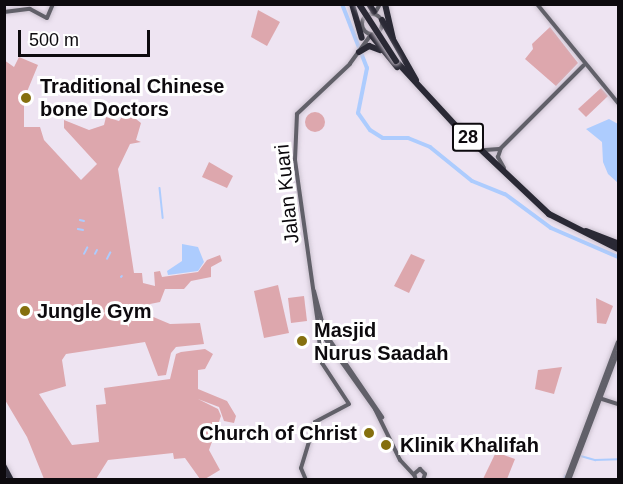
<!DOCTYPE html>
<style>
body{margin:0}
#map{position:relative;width:623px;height:484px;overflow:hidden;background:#eee4f2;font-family:Arial,sans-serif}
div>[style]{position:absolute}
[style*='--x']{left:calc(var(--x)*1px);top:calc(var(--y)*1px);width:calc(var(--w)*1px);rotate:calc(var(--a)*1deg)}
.green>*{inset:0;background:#dda7ad}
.round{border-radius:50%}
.water>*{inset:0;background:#adccfe}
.stream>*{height:1.5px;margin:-0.75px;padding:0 0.75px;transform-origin:0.75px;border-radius:0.75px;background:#adccfe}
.river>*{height:4px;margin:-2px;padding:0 2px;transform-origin:2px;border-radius:2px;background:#adccfe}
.roads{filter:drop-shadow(0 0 2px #cac1ce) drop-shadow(0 0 2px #cac1ce)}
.secondary>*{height:4px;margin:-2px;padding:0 2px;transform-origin:2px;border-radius:2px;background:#616069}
.secondary>.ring{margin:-2px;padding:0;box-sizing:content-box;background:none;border:4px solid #616069;border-radius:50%}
.highway>*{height:6px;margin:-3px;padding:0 3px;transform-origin:3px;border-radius:3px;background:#2a2935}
.bridges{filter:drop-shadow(0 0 2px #cac1ce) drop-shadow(0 0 2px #cac1ce)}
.highway-bridge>*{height:6px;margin:-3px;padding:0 3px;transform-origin:3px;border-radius:3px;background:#2a2935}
.dots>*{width:16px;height:16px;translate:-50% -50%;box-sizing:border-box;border:3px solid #fff;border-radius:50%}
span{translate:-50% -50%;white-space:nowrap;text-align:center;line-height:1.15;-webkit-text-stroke:6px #fff;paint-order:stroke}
.shield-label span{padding:2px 4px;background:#fff;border:2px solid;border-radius:4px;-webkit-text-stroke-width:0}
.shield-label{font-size:18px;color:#0d0a0e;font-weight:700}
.poi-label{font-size:20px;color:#0d0a0e;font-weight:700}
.left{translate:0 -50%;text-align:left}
.right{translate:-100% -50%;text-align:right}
.street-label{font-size:20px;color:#0d0a0e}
.frame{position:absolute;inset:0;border:6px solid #0d0a0e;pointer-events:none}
.scale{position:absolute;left:18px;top:30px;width:132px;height:27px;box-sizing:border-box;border:3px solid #0d0a0e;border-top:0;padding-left:8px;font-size:18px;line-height:21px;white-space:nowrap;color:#0d0a0e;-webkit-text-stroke:4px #fff;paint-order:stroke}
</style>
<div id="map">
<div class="green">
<i style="clip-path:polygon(258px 10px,280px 22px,267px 46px,251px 37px)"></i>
<i style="clip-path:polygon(550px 27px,578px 63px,556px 86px,525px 59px,533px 49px,532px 44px)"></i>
<i style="clip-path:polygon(19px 57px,38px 65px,24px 99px,24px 127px,40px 127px,44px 140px,81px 180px,97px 164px,64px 128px,64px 120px,89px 130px,104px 125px,106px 117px,119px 121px,126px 111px,141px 123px,136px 140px,141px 142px,130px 144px,118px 169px,134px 273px,142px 273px,143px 283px,155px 286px,154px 272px,160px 271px,162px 277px,198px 272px,207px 260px,220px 255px,222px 261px,211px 267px,211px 277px,191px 281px,184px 289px,165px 289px,160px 302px,150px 304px,151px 316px,170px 324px,200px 323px,204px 344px,176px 347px,171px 353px,166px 375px,158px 376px,145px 342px,66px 354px,62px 360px,66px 386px,39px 394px,72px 445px,99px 442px,96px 405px,106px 404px,104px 388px,170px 379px,176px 354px,181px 352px,205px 349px,213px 354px,205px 369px,198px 370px,198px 389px,227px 401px,236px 416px,234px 423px,224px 421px,219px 407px,198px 399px,218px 409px,221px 416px,209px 450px,220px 470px,205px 479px,200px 479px,185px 458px,174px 459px,173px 453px,108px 460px,96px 479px,44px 479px,27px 437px,5px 400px,4px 60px,14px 67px)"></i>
<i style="clip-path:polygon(601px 88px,608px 96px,586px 117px,578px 109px)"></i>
<i class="round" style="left:305px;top:112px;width:20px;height:20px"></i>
<i style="clip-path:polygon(209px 162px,233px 176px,227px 188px,202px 177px)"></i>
<i style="clip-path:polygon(411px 254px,425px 260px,409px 293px,394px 286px)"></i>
<i style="clip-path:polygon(278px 285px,289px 333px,264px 338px,254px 291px)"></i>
<i style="clip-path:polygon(304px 296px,307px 321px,291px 323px,288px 298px)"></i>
<i style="clip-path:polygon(596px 298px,613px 306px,606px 324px,597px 323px)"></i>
<i style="clip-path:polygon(562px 367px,554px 394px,535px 389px,538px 370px)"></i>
<i style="clip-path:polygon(496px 452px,515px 459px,507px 479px,483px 479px)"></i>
</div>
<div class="water">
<i style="clip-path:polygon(609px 119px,618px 124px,618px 183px,608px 174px,603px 162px,602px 142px,586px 129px)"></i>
<i style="clip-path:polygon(182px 244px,198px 247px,204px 262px,198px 271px,168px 275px,167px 271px,182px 261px)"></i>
</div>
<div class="stream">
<i style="--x:160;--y:188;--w:30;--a:84"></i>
<i style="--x:80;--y:220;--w:4;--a:14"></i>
<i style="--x:78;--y:229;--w:5;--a:11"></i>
<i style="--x:84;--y:254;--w:7;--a:-63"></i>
<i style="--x:95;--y:254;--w:4;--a:-63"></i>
<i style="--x:107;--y:259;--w:7;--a:-63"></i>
<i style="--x:121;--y:277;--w:1;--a:-45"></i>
<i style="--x:581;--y:456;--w:15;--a:16"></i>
<i style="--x:595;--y:460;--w:23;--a:-2"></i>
<i style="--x:564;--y:480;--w:4;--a:-76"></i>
</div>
<div class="river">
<i style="--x:342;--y:4;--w:69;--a:68.7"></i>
<i style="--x:367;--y:68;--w:46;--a:101.3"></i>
<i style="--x:358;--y:113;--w:21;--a:55"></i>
<i style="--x:370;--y:130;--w:15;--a:32"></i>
<i style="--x:383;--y:138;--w:25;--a:0"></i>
<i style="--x:408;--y:138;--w:24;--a:22"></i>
<i style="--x:430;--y:147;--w:54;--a:39"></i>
<i style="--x:472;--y:181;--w:35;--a:22"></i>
<i style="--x:505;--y:194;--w:57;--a:36.5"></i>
<i style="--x:551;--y:228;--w:73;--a:23.4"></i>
</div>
<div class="roads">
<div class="secondary">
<i style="--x:537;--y:4;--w:128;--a:50.7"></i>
<i style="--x:4;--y:12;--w:26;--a:-7"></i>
<i style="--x:30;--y:9;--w:19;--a:28"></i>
<i style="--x:47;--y:18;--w:15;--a:-67"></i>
<i style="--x:375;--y:13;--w:10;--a:-61"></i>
<i class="ring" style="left:362px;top:14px;width:16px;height:16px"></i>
<i style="--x:370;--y:36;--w:34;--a:126"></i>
<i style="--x:350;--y:64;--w:73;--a:136.7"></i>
<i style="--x:297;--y:114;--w:46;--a:92.5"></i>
<i style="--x:295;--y:160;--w:172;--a:82"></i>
<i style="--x:319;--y:330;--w:97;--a:54.7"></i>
<i style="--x:375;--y:409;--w:57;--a:63.9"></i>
<i style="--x:400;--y:460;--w:21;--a:47"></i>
<i style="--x:485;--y:150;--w:14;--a:-4"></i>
<i style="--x:504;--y:168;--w:13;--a:-119"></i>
<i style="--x:498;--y:157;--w:9;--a:-72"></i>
<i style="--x:501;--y:148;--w:117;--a:-45"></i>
<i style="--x:314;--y:291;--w:43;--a:75.3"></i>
<i style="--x:325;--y:333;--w:102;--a:55.8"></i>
<i style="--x:324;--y:328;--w:12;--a:20"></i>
<i style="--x:599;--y:398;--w:20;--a:18"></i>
<i style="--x:306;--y:480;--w:13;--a:-113"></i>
<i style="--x:301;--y:468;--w:48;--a:-73.1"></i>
<i style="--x:315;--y:422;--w:38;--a:-28"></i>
<i style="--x:349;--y:404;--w:49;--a:-123.4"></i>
<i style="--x:322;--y:363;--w:34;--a:-97"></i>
<i style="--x:416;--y:480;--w:6;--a:-108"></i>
<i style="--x:414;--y:474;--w:8;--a:-40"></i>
<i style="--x:420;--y:469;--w:7;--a:45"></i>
<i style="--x:425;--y:474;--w:6;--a:108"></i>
<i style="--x:566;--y:480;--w:147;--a:-69.4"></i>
<i style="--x:569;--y:480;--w:137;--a:-69.1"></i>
</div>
<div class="highway">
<i style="--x:352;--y:4;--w:35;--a:74"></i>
<i style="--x:369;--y:4;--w:9;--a:58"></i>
<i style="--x:385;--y:4;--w:35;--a:77"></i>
<i style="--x:382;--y:20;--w:69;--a:60.5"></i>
<i style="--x:372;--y:36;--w:40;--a:51"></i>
<i style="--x:359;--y:52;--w:12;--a:-31"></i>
<i style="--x:369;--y:46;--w:12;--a:20"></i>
<i style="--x:396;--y:61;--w:90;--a:47.3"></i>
<i style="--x:457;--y:127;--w:127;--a:43.4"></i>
<i style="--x:549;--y:214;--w:77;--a:26.9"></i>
<i style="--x:586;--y:231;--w:34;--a:21"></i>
<i style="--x:4;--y:467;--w:15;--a:62"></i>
</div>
</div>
<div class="bridges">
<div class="highway-bridge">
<i style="--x:359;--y:4;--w:68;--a:57"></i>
</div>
</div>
<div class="dots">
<i style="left:26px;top:98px;background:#856f0e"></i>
<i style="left:25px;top:311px;background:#856f0e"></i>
<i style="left:302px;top:341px;background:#856f0e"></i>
<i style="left:369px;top:433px;background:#856f0e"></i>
<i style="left:386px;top:445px;background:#856f0e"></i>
</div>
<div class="shield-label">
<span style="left:468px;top:137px">28</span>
</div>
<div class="poi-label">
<span class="left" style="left:40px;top:98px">Traditional Chinese<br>bone Doctors</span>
<span class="left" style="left:37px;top:311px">Jungle Gym</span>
<span class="left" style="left:314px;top:342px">Masjid<br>Nurus Saadah</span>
<span class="right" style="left:357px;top:433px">Church of Christ</span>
<span class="left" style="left:400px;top:445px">Klinik Khalifah</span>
</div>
<div class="street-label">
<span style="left:287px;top:194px;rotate:-96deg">Jalan Kuari</span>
</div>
<div class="frame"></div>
<div class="scale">500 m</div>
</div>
